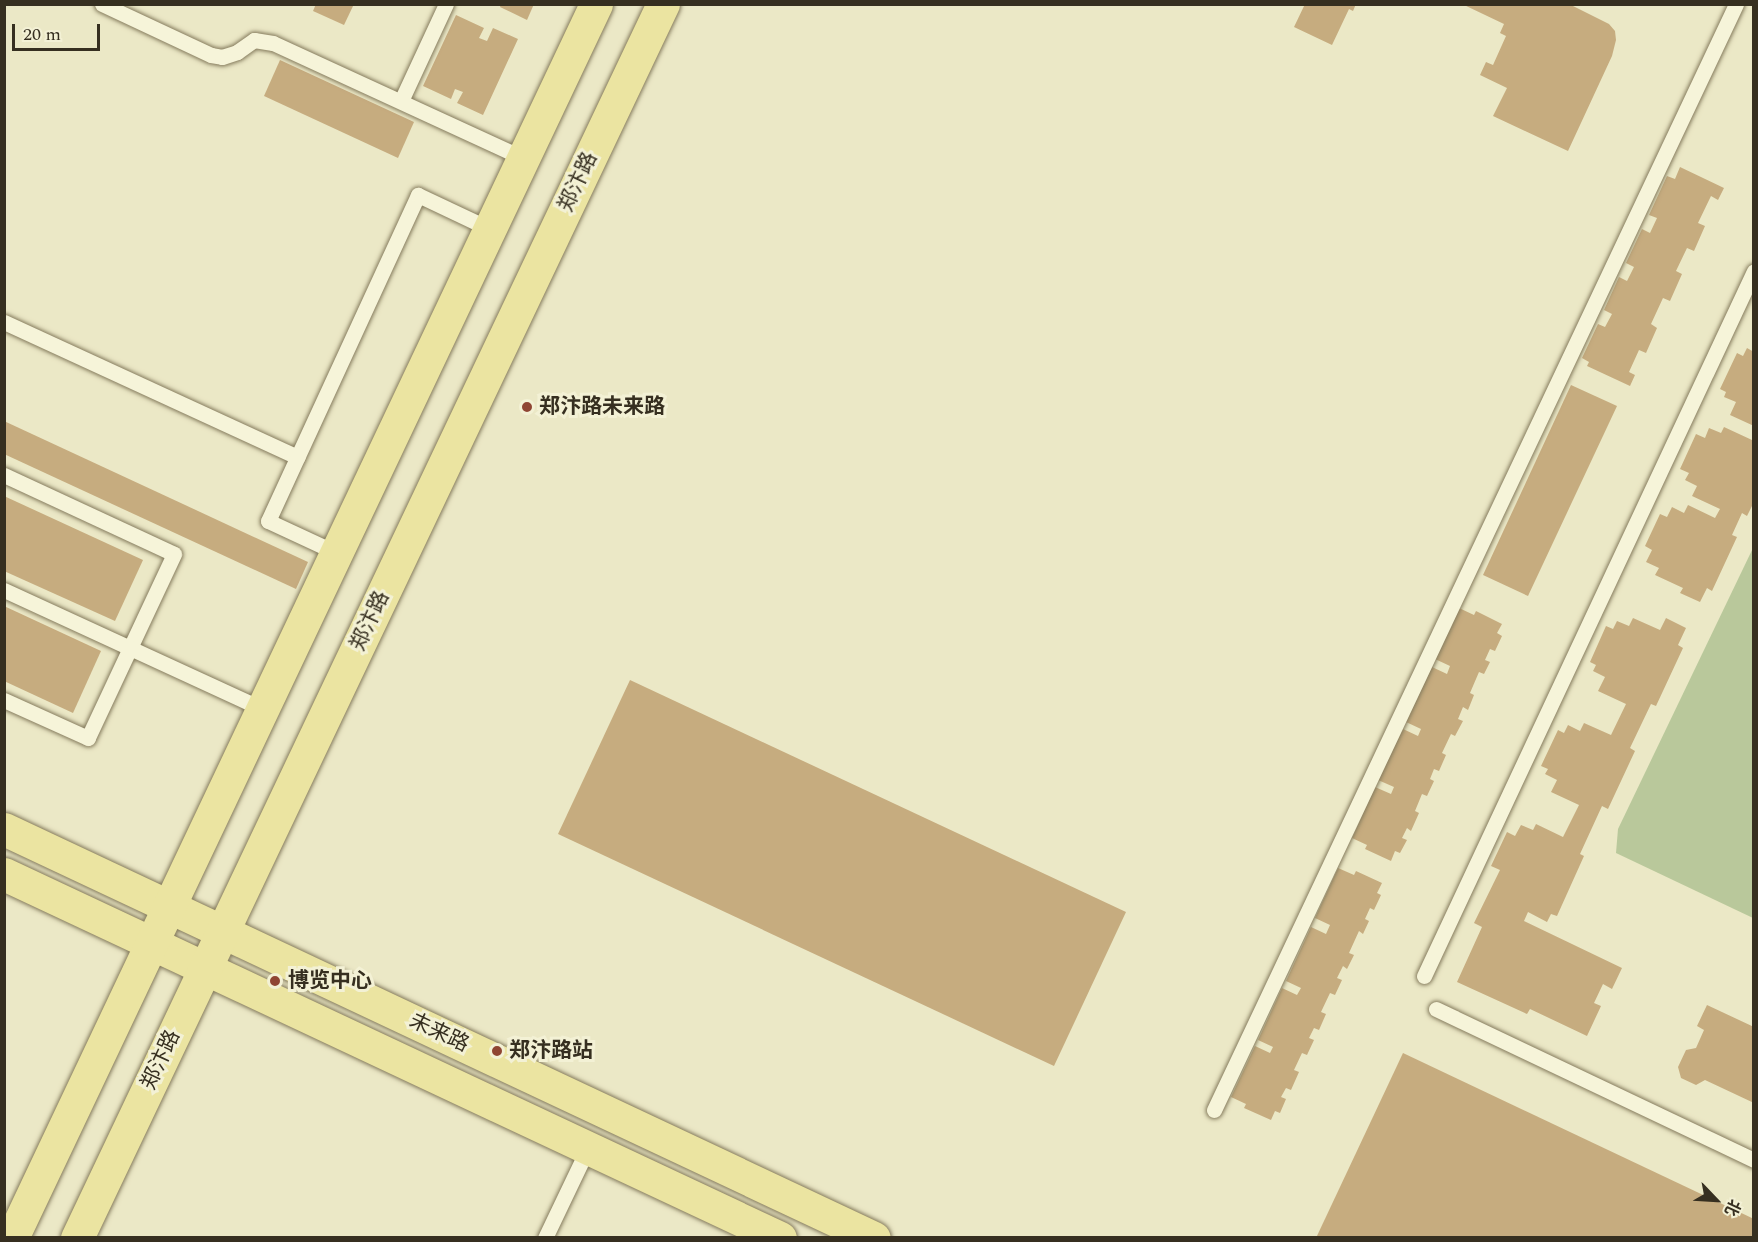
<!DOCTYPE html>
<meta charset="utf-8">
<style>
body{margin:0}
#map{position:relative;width:1758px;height:1242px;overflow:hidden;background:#ebe8c6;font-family:Spectral,"Noto Sans SC",serif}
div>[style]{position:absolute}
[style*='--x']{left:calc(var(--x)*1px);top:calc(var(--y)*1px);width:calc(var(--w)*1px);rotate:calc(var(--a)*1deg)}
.green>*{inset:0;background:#b9c89b}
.building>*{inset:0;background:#c6ac7f}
.roads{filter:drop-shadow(0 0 2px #857b5d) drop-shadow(0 0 2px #857b5d)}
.lane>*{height:15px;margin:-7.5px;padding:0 7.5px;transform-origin:7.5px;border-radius:7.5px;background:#f6f4d9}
.primary>*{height:33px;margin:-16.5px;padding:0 16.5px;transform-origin:16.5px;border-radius:16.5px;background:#ebe4a1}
.dots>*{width:16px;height:16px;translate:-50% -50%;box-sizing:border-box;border:3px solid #f3f1d5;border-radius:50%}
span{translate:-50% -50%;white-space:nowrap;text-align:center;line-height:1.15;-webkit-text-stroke:6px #f3f1d5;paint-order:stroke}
.street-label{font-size:21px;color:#362f20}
.poi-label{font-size:21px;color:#362f20;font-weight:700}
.left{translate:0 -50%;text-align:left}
.frame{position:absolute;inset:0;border:6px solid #362f20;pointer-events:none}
.north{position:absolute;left:1686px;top:1170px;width:60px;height:60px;-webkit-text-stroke:4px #f3f1d5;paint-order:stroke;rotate:115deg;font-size:16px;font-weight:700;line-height:24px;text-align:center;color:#362f20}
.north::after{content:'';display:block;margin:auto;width:21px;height:27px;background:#362f20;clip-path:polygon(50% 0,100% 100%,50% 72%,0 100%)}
.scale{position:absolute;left:12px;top:24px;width:88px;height:27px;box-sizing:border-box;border:3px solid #362f20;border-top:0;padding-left:8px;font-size:18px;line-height:21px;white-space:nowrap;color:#362f20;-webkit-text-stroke:4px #f3f1d5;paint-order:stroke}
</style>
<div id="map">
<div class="green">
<i style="clip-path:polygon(1753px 548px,1753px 918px,1616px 853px,1618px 829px)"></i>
</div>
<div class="building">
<i style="clip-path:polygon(316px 4px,354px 4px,344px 25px,313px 11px)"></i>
<i style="clip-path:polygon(501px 4px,534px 4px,527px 20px,500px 7px)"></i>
<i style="clip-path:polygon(1305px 4px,1356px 4px,1353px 11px,1349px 9px,1332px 45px,1294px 27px)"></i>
<i style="clip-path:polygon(1462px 4px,1569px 4px,1609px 24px,1615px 31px,1616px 40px,1612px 56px,1568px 151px,1493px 116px,1507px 88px,1480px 75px,1486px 62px,1493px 65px,1506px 36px,1500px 33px,1504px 24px)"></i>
<i style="clip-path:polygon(456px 15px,484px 28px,479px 38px,487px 41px,493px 28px,518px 39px,483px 115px,457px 103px,463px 92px,455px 89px,451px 99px,423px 86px)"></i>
<i style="clip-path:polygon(280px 60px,414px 122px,398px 158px,264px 96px)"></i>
<i style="clip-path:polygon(1680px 167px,1724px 188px,1718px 200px,1711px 196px,1698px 223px,1705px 226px,1694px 251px,1687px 248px,1676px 271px,1682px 274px,1670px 301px,1663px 298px,1651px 324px,1657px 328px,1646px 353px,1639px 350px,1629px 372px,1635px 375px,1630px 386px,1587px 366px,1589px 362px,1582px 358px,1598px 324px,1605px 327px,1612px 314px,1604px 310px,1619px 277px,1627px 281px,1634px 267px,1626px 263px,1642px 229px,1650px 233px,1657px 218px,1649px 215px,1667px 176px,1675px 179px)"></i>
<i style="clip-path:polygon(1747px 348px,1754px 352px,1754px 426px,1730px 415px,1736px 402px,1724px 397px,1726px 392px,1720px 389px,1737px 353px,1743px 356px)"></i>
<i style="clip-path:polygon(1571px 385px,1617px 406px,1528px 596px,1483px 575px)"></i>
<i style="clip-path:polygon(4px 421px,308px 562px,296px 589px,4px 454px)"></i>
<i style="clip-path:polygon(1724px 427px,1752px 440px,1754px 436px,1754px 502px,1747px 516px,1742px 513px,1732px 535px,1737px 537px,1712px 591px,1707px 588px,1700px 602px,1680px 593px,1683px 588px,1655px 575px,1659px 568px,1646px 562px,1652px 550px,1645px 546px,1660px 514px,1667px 517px,1672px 507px,1684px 513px,1688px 505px,1715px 518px,1720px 509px,1692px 496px,1697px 486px,1685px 480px,1689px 473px,1680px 469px,1696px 434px,1705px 438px,1709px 428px,1721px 433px)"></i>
<i style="clip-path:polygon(4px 496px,143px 560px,115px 621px,4px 571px)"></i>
<i style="clip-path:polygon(4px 606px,101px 651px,73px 713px,4px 681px)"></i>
<i style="clip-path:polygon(1459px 608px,1474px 615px,1476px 611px,1502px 624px,1497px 633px,1502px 636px,1495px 651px,1490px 649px,1485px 660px,1490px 662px,1484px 674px,1479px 672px,1470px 693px,1474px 695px,1468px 710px,1463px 707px,1458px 719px,1463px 721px,1455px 736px,1451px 734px,1442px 753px,1446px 755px,1439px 771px,1434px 769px,1430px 779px,1434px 781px,1427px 796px,1422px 794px,1415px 811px,1419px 813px,1411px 831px,1407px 828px,1402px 838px,1407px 840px,1400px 853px,1395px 851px,1391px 861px,1365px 849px,1367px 845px,1352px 838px,1375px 787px,1391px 794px,1394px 787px,1378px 780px,1403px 729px,1418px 736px,1421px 729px,1406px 722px,1432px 667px,1447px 674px,1450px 666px,1435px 659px)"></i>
<i style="clip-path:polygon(1633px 618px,1660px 630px,1666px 618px,1686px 628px,1678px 645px,1683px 648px,1656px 706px,1651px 704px,1630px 748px,1635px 751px,1608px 809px,1602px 806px,1580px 854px,1584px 856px,1557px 916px,1551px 914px,1547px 922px,1528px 912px,1524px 921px,1622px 968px,1612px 989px,1603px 984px,1594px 1003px,1601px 1006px,1587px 1036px,1530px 1009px,1527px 1014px,1457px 982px,1482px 927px,1474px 923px,1500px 870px,1491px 866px,1507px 832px,1515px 836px,1521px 825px,1533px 830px,1536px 824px,1563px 837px,1579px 805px,1551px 792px,1557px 780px,1545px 774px,1548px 769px,1541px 766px,1558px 730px,1564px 733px,1568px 725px,1580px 731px,1584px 723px,1611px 735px,1626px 704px,1598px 691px,1605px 677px,1593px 671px,1596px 665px,1590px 662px,1606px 626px,1613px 629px,1617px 621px,1629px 626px)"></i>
<i style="clip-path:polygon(630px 680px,1126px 912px,1054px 1066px,558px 834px)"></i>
<i style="clip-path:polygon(1338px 868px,1354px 875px,1356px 871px,1382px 883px,1377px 893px,1381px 895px,1374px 910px,1370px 908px,1365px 919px,1369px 921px,1363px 934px,1359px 931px,1349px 953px,1354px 955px,1347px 969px,1343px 966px,1337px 978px,1342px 980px,1335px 995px,1330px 993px,1321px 1012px,1326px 1014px,1319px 1030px,1314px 1028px,1309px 1038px,1314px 1040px,1307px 1055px,1302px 1053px,1294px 1070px,1299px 1072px,1291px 1090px,1286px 1088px,1281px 1097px,1286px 1099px,1280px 1113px,1275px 1111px,1271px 1120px,1244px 1108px,1246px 1104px,1231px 1097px,1255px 1046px,1270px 1053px,1273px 1047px,1258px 1040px,1282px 988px,1297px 995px,1301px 988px,1286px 981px,1311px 927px,1326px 934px,1330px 925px,1315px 918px)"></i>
<i style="clip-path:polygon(1707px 1005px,1754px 1027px,1754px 1103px,1705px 1080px,1696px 1085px,1681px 1078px,1678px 1067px,1686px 1050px,1696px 1048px,1704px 1030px,1697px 1026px)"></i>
<i style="clip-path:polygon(1403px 1053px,1754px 1219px,1754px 1238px,1316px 1238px)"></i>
</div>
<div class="roads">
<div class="lane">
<i style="--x:102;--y:4;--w:120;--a:25.1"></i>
<i style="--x:211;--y:55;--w:11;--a:10"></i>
<i style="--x:222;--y:57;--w:16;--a:-18"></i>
<i style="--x:237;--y:52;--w:21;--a:-35"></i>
<i style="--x:254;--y:40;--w:19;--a:9"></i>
<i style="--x:273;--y:43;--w:275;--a:24.7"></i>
<i style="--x:401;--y:101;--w:107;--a:-65.1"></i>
<i style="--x:4;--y:322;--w:323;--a:24.7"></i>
<i style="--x:4;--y:475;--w:187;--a:24.9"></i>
<i style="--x:174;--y:554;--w:203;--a:115.1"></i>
<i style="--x:88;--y:738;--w:92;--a:-155.7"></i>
<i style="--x:337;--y:553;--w:76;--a:-155.1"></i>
<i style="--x:268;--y:521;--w:359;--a:-65.3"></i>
<i style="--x:418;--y:195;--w:80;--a:25.3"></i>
<i style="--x:4;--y:590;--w:285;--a:24.7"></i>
<i style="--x:1424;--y:976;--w:778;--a:-64.92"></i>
<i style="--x:1436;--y:1009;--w:352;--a:25.4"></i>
<i style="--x:1214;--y:1110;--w:1223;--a:-64.73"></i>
<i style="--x:545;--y:1238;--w:100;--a:-64.5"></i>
</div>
<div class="primary">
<i style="--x:4;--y:829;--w:961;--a:25.18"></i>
<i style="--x:4;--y:874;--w:857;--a:25.13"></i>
<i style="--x:12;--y:1238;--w:1365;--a:-64.67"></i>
<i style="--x:77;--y:1238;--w:1366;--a:-64.6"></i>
</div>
</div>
<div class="dots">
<i style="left:527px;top:407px;background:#8f4532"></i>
<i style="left:275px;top:981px;background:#8f4532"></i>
<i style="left:497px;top:1051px;background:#8f4532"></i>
</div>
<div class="street-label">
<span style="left:578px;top:182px;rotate:-65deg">郑汴路</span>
<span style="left:370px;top:621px;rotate:-65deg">郑汴路</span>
<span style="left:439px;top:1033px;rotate:25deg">未来路</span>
<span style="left:161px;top:1060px;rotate:-65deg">郑汴路</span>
</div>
<div class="poi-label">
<span class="left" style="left:539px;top:407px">郑汴路未来路</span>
<span class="left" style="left:288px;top:981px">博览中心</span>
<span class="left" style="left:509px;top:1051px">郑汴路站</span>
</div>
<div class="frame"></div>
<div class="north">北</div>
<div class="scale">20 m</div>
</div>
